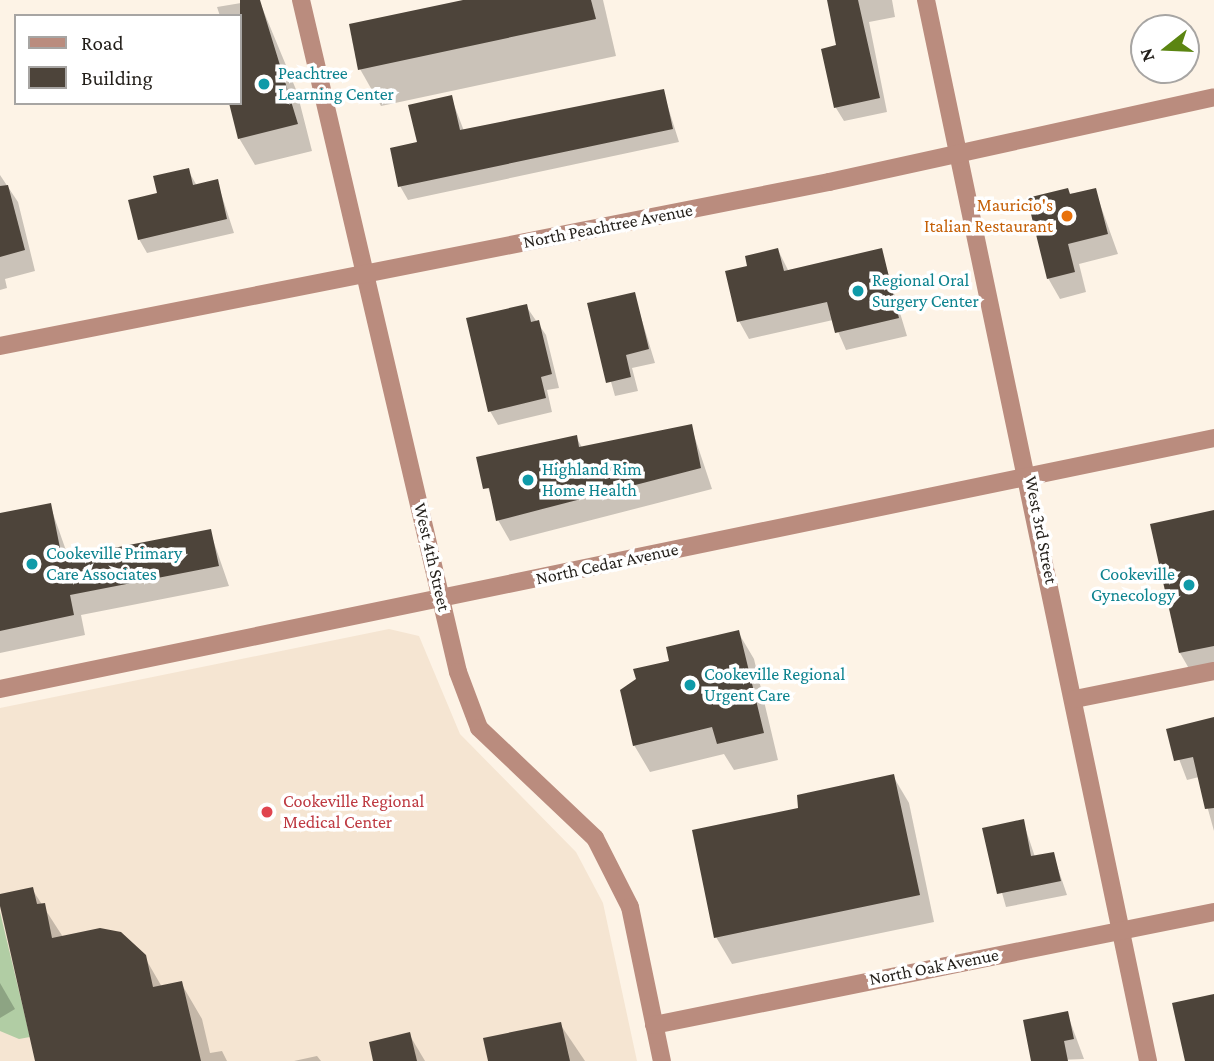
<!DOCTYPE html>
<style>
body{margin:0}
#map{position:relative;width:1214px;height:1061px;overflow:hidden;background:#fdf3e6;font-family:"Crimson Pro",serif}
div>[style]{position:absolute}
[style*='--x']{left:calc(var(--x)*1px);top:calc(var(--y)*1px);width:calc(var(--w)*1px);rotate:calc(var(--a)*1deg)}
.built>*{inset:0;background:#f5e5d2}
.green>*{inset:0;background:#b1cda4}
.shadow>*{inset:0;background:#0003}
.building>*{inset:0;background:#4d443a}
.minor>*{height:18px;margin:-9px;padding:0 9px;transform-origin:9px;border-radius:9px;background:#ba8c7e}
.dots>*{width:19px;height:19px;translate:-50% -50%;box-sizing:border-box;border:4px solid #fff;border-radius:50%}
span{translate:-50% -50%;white-space:nowrap;text-align:center;line-height:1.15;-webkit-text-stroke:7px #fff;paint-order:stroke}
.culture-label{font-size:18px;color:#0d838f}
.left{translate:0 -50%;text-align:left}
.right{translate:-100% -50%;text-align:right}
.food-label{font-size:18px;color:#c56008}
.street-label{font-size:18px;color:#221e19}
.health-label{font-size:18px;color:#be3a42}
.legend{position:absolute;left:14px;top:14px;width:228px;height:91px;box-sizing:border-box;background:#fff;border:2px solid #a7a5a3;margin:0;padding:9px 12px;list-style:none;font-size:21px;color:#221e19}
.legend li{display:flex;align-items:center;gap:14px;height:35px}
.legend b{width:35px;border:2px solid #a7a5a3}
.north{position:absolute;left:1130px;top:14px;width:70px;height:70px;box-sizing:border-box;background:#fff;border:2px solid #a7a5a3;border-radius:50%;rotate:252deg;font-size:19px;font-weight:700;line-height:28px;text-align:center;color:#221e19}
.north::after{content:'';display:block;margin:auto;width:24px;height:32px;background:#5b8511;clip-path:polygon(50% 0,100% 100%,50% 72%,0 100%)}
</style>
<div id="map">
<div class="built">
<i style="clip-path:polygon(389px 629px,419px 636px,460px 734px,576px 852px,603px 903px,637px 1061px,0 1061px,0 708px)"></i>
</div>
<div class="green">
<i style="clip-path:polygon(0 912px,30px 1037px,19px 1039px,0 1031px)"></i>
</div>
<div class="shadow">
<i style="clip-path:polygon(259px 0,297px 92px,312px 151px,255px 165px,239px 138px,240px 16px,220px 16px,217px 7px)"></i>
<i style="clip-path:polygon(472px 0,603px 0,616px 56px,381px 106px,360px 69px)"></i>
<i style="clip-path:polygon(828px 0,892px 0,895px 17px,869px 22px,887px 112px,844px 121px,836px 108px,823px 50px,838px 47px)"></i>
<i style="clip-path:polygon(663px 91px,679px 142px,408px 200px,400px 186px,451px 97px,464px 131px)"></i>
<i style="clip-path:polygon(188px 170px,197px 186px,217px 181px,234px 233px,147px 253px,139px 239px)"></i>
<i style="clip-path:polygon(0 175px,18px 202px,35px 271px,5px 279px,7px 288px,0 290px)"></i>
<i style="clip-path:polygon(1095px 190px,1118px 254px,1079px 264px,1086px 292px,1060px 299px,1048px 278px,1029px 200px)"></i>
<i style="clip-path:polygon(778px 250px,789px 272px,881px 250px,907px 336px,846px 350px,833px 320px,749px 339px,739px 321px,749px 268px)"></i>
<i style="clip-path:polygon(634px 294px,655px 363px,632px 368px,638px 391px,615px 396px,589px 304px)"></i>
<i style="clip-path:polygon(526px 306px,546px 335px,559px 388px,547px 390px,552px 412px,498px 425px,490px 411px)"></i>
<i style="clip-path:polygon(691px 426px,712px 489px,510px 541px,498px 520px,479px 458px,576px 437px,583px 449px)"></i>
<i style="clip-path:polygon(50px 505px,69px 559px,210px 531px,229px 586px,81px 615px,85px 635px,0 653px,0 515px)"></i>
<i style="clip-path:polygon(1214px 511px,1214px 667px,1191px 672px,1180px 653px,1152px 525px)"></i>
<i style="clip-path:polygon(738px 632px,754px 659px,778px 760px,734px 770px,724px 754px,650px 772px,634px 745px,637px 680px)"></i>
<i style="clip-path:polygon(1214px 719px,1214px 831px,1199px 777px,1187px 780px,1168px 730px)"></i>
<i style="clip-path:polygon(893px 776px,909px 803px,934px 922px,732px 964px,716px 937px,800px 809px)"></i>
<i style="clip-path:polygon(1023px 821px,1035px 857px,1053px 854px,1067px 895px,1006px 907px,984px 829px)"></i>
<i style="clip-path:polygon(32px 889px,63px 937px,144px 956px,162px 987px,181px 983px,202px 1019px,210px 1053px,222px 1051px,227px 1061px,37px 1061px,0 899px)"></i>
<i style="clip-path:polygon(0 983px,15px 1009px,0 1018px)"></i>
<i style="clip-path:polygon(1067px 1013px,1084px 1059px,1033px 1061px)"></i>
<i style="clip-path:polygon(560px 1024px,585px 1061px,490px 1061px)"></i>
<i style="clip-path:polygon(409px 1034px,425px 1061px,375px 1061px)"></i>
<i style="clip-path:polygon(317px 1056px,321px 1061px,294px 1061px)"></i>
</div>
<div class="building">
<i style="clip-path:polygon(240px 0,260px 0,298px 124px,238px 139px,229px 103px,240px 103px)"></i>
<i style="clip-path:polygon(463px 0,591px 0,596px 19px,358px 70px,349px 24px)"></i>
<i style="clip-path:polygon(827px 0,858px 0,880px 98px,834px 108px,821px 49px,836px 45px)"></i>
<i style="clip-path:polygon(664px 89px,673px 129px,398px 187px,390px 148px,417px 142px,408px 105px,452px 95px,460px 130px)"></i>
<i style="clip-path:polygon(189px 168px,193px 185px,218px 179px,227px 219px,138px 240px,128px 200px,157px 193px,153px 176px)"></i>
<i style="clip-path:polygon(8px 185px,25px 250px,0 257px,0 186px)"></i>
<i style="clip-path:polygon(1068px 188px,1070px 194px,1096px 188px,1108px 234px,1068px 244px,1075px 272px,1047px 279px,1027px 198px)"></i>
<i style="clip-path:polygon(778px 248px,784px 271px,882px 248px,899px 318px,835px 333px,827px 302px,737px 322px,725px 271px,747px 266px,745px 256px)"></i>
<i style="clip-path:polygon(635px 292px,649px 349px,626px 355px,631px 377px,606px 383px,587px 303px)"></i>
<i style="clip-path:polygon(527px 304px,531px 322px,539px 320px,552px 374px,541px 377px,546px 398px,488px 412px,466px 318px)"></i>
<i style="clip-path:polygon(692px 424px,701px 468px,496px 521px,489px 488px,483px 489px,476px 457px,577px 435px,579px 447px)"></i>
<i style="clip-path:polygon(51px 503px,62px 558px,211px 529px,219px 566px,70px 595px,74px 615px,0 631px,0 513px)"></i>
<i style="clip-path:polygon(1214px 510px,1214px 646px,1179px 653px,1150px 524px)"></i>
<i style="clip-path:polygon(739px 630px,764px 733px,717px 744px,712px 727px,633px 746px,620px 690px,636px 679px,633px 669px,669px 661px,666px 647px)"></i>
<i style="clip-path:polygon(1214px 717px,1214px 808px,1205px 809px,1193px 757px,1174px 761px,1166px 729px)"></i>
<i style="clip-path:polygon(894px 774px,920px 895px,714px 938px,692px 830px,798px 808px,797px 795px)"></i>
<i style="clip-path:polygon(1024px 819px,1031px 856px,1054px 852px,1061px 881px,997px 894px,982px 828px)"></i>
<i style="clip-path:polygon(33px 887px,37px 904px,45px 903px,52px 938px,100px 928px,121px 932px,146px 955px,153px 987px,182px 981px,201px 1061px,35px 1061px,0 906px,0 894px)"></i>
<i style="clip-path:polygon(1214px 994px,1214px 1061px,1185px 1061px,1172px 1003px)"></i>
<i style="clip-path:polygon(1068px 1011px,1074px 1039px,1064px 1041px,1068px 1061px,1031px 1061px,1023px 1020px)"></i>
<i style="clip-path:polygon(561px 1022px,570px 1061px,488px 1061px,483px 1038px)"></i>
<i style="clip-path:polygon(410px 1032px,417px 1061px,373px 1061px,369px 1042px)"></i>
</div>
<div class="minor">
<i style="--x:301;--y:0;--w:690;--a:76.85"></i>
<i style="--x:458;--y:672;--w:60;--a:69.4"></i>
<i style="--x:479;--y:728;--w:160;--a:43.5"></i>
<i style="--x:595;--y:838;--w:77;--a:63.1"></i>
<i style="--x:630;--y:907;--w:157;--a:78.3"></i>
<i style="--x:926;--y:0;--w:1084;--a:78.18"></i>
<i style="--x:0;--y:346;--w:845;--a:-11.19"></i>
<i style="--x:829;--y:182;--w:394;--a:-12.4"></i>
<i style="--x:0;--y:689;--w:1240;--a:-11.68"></i>
<i style="--x:1075;--y:699;--w:142;--a:-11.4"></i>
<i style="--x:654;--y:1025;--w:571;--a:-11.41"></i>
</div>
<div class="dots">
<i style="left:264px;top:84px;background:#0f9aa8"></i>
<i style="left:1067px;top:216px;background:#e8710a"></i>
<i style="left:858px;top:291px;background:#0f9aa8"></i>
<i style="left:528px;top:480px;background:#0f9aa8"></i>
<i style="left:32px;top:564px;background:#0f9aa8"></i>
<i style="left:1189px;top:585px;background:#0f9aa8"></i>
<i style="left:690px;top:685px;background:#0f9aa8"></i>
<i style="left:267px;top:812px;background:#e0444e"></i>
</div>
<div class="culture-label">
<span class="left" style="left:278px;top:84px">Peachtree<br>Learning Center</span>
<span class="left" style="left:872px;top:291px">Regional Oral<br>Surgery Center</span>
<span class="left" style="left:542px;top:480px">Highland Rim<br>Home Health</span>
<span class="left" style="left:46px;top:564px">Cookeville Primary<br>Care Associates</span>
<span class="right" style="left:1175px;top:585px">Cookeville<br>Gynecology</span>
<span class="left" style="left:704px;top:685px">Cookeville Regional<br>Urgent Care</span>
</div>
<div class="food-label">
<span class="right" style="left:1053px;top:216px">Mauricio's<br>Italian Restaurant</span>
</div>
<div class="street-label">
<span style="left:608px;top:226px;rotate:-11deg">North Peachtree Avenue</span>
<span style="left:1041px;top:530px;rotate:79deg">West 3rd Street</span>
<span style="left:432px;top:557px;rotate:77deg">West 4th Street</span>
<span style="left:607px;top:564px;rotate:-12deg">North Cedar Avenue</span>
<span style="left:934px;top:967px;rotate:-11deg">North Oak Avenue</span>
</div>
<div class="health-label">
<span class="left" style="left:283px;top:812px">Cookeville Regional<br>Medical Center</span>
</div>
<ul class="legend">
<li><b style="height:9px;background:#ba8c7e"></b>Road</li>
<li><b style="height:19px;background:#4d443a"></b>Building</li>
</ul>
<div class="north">N</div>
</div>
